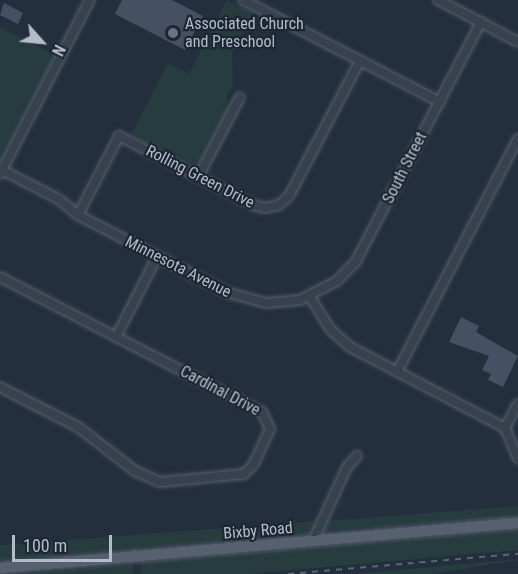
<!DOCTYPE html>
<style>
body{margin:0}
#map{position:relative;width:518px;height:574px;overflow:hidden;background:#242f3e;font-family:"Roboto Condensed",sans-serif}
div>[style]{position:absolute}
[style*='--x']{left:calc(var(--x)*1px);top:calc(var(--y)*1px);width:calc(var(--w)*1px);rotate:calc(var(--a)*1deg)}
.green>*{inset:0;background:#263c3f}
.building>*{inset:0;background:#455162}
.roads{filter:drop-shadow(0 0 2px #565f6c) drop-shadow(0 0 2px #565f6c)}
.minor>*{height:8px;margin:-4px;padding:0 4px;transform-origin:4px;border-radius:4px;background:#38414e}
.major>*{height:10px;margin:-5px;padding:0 5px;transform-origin:5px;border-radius:5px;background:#56606e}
.rail>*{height:2px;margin-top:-1px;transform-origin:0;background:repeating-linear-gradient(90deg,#5a6575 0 6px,transparent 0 12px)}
.dots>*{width:16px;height:16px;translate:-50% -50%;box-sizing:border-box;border:3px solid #1d2633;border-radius:50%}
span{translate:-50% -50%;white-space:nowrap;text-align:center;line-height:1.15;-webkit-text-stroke:4.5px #1d2633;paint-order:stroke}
.poi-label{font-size:16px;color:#b4bcc9}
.left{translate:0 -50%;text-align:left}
.street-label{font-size:16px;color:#b4bcc9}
.north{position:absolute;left:12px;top:12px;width:60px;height:60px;-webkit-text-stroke:4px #1d2633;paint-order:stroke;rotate:117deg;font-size:16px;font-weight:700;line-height:24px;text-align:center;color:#b4bcc9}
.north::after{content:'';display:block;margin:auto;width:21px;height:27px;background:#b4bcc9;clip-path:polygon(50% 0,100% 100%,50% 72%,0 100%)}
.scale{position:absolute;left:12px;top:535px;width:100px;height:27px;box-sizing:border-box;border:3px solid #b4bcc9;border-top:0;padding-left:8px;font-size:18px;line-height:21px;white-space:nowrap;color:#b4bcc9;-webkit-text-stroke:4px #1d2633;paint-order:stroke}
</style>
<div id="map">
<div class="green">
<i style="clip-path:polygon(227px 0,253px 12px,232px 52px,233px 86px,227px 95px,228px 107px,200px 162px,192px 167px,131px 135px,168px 63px,189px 74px)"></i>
<i style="clip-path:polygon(0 27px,55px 55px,0 162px)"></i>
<i style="clip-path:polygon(518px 506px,518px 517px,324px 531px,326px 521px)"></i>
<i style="clip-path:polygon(315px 521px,313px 533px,0 560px,0 545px)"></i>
<i style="clip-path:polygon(518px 530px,518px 550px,249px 574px,141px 574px,141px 562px)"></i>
<i style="clip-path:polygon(518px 560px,432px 574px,354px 574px,508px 560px)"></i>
<i style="clip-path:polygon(134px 564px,133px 574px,21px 574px)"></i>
</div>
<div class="building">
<i style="clip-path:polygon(122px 0,172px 0,203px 16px,185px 50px,115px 14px)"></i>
<i style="clip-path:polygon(4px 3px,23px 13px,18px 24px,0 15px)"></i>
<i style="clip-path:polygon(461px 317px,479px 326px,476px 332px,518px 356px,503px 387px,488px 380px,491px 374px,482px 370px,489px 356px,449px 342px)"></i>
</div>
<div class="roads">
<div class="minor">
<i style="--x:243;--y:0;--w:222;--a:27.4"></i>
<i style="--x:438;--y:0;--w:90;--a:27.7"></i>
<i style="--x:2;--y:170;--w:65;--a:27.3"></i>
<i style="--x:60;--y:200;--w:23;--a:40"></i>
<i style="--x:78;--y:215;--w:167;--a:27.5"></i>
<i style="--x:226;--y:292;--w:41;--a:15.4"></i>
<i style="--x:266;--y:303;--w:34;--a:-5"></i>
<i style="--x:300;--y:300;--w:42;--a:-27.2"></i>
<i style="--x:337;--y:281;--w:28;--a:-46"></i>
<i style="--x:356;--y:261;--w:270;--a:-62.4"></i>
<i style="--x:0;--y:174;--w:196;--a:-62.7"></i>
<i style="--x:198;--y:177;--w:90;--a:-62.3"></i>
<i style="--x:78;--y:215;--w:89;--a:-62.6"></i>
<i style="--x:119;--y:136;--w:151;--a:27.2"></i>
<i style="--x:253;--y:205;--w:12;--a:14"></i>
<i style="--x:265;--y:208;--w:14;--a:-12"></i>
<i style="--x:279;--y:205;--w:13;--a:-42"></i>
<i style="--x:289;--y:196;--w:153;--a:-62.3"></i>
<i style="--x:0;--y:277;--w:295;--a:27.3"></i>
<i style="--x:262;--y:412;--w:19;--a:65"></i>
<i style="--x:270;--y:429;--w:38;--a:115"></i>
<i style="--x:254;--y:464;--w:14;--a:135"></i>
<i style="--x:244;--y:474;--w:84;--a:174.6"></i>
<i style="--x:160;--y:482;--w:27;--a:-156"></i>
<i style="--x:135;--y:471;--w:72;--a:-142.3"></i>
<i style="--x:78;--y:427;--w:88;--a:-152.9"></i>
<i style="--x:310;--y:297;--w:38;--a:58"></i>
<i style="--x:330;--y:329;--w:27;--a:42"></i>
<i style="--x:350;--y:347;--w:175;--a:27.6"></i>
<i style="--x:116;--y:337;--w:90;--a:-62.9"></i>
<i style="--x:397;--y:372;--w:263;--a:-62.6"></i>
<i style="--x:505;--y:428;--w:33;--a:67"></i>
<i style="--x:505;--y:428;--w:27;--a:-62"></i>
<i style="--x:313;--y:541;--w:81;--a:-65.3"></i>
<i style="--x:347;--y:467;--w:15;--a:-48"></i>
</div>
<div class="major">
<i style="--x:0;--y:568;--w:520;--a:-4.96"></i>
</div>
</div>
<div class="rail">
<i style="--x:288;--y:574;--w:231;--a:-5"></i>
</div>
<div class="dots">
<i style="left:173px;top:33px;background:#6b7280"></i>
</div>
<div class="poi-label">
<span class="left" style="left:185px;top:33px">Associated Church<br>and Preschool</span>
</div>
<div class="street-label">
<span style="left:405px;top:168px;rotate:-63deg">South Street</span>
<span style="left:200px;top:177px;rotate:27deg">Rolling Green Drive</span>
<span style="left:178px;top:267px;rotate:27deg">Minnesota Avenue</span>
<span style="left:220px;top:391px;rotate:28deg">Cardinal Drive</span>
<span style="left:258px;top:531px;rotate:-5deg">Bixby Road</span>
</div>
<div class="north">N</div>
<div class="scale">100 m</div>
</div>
